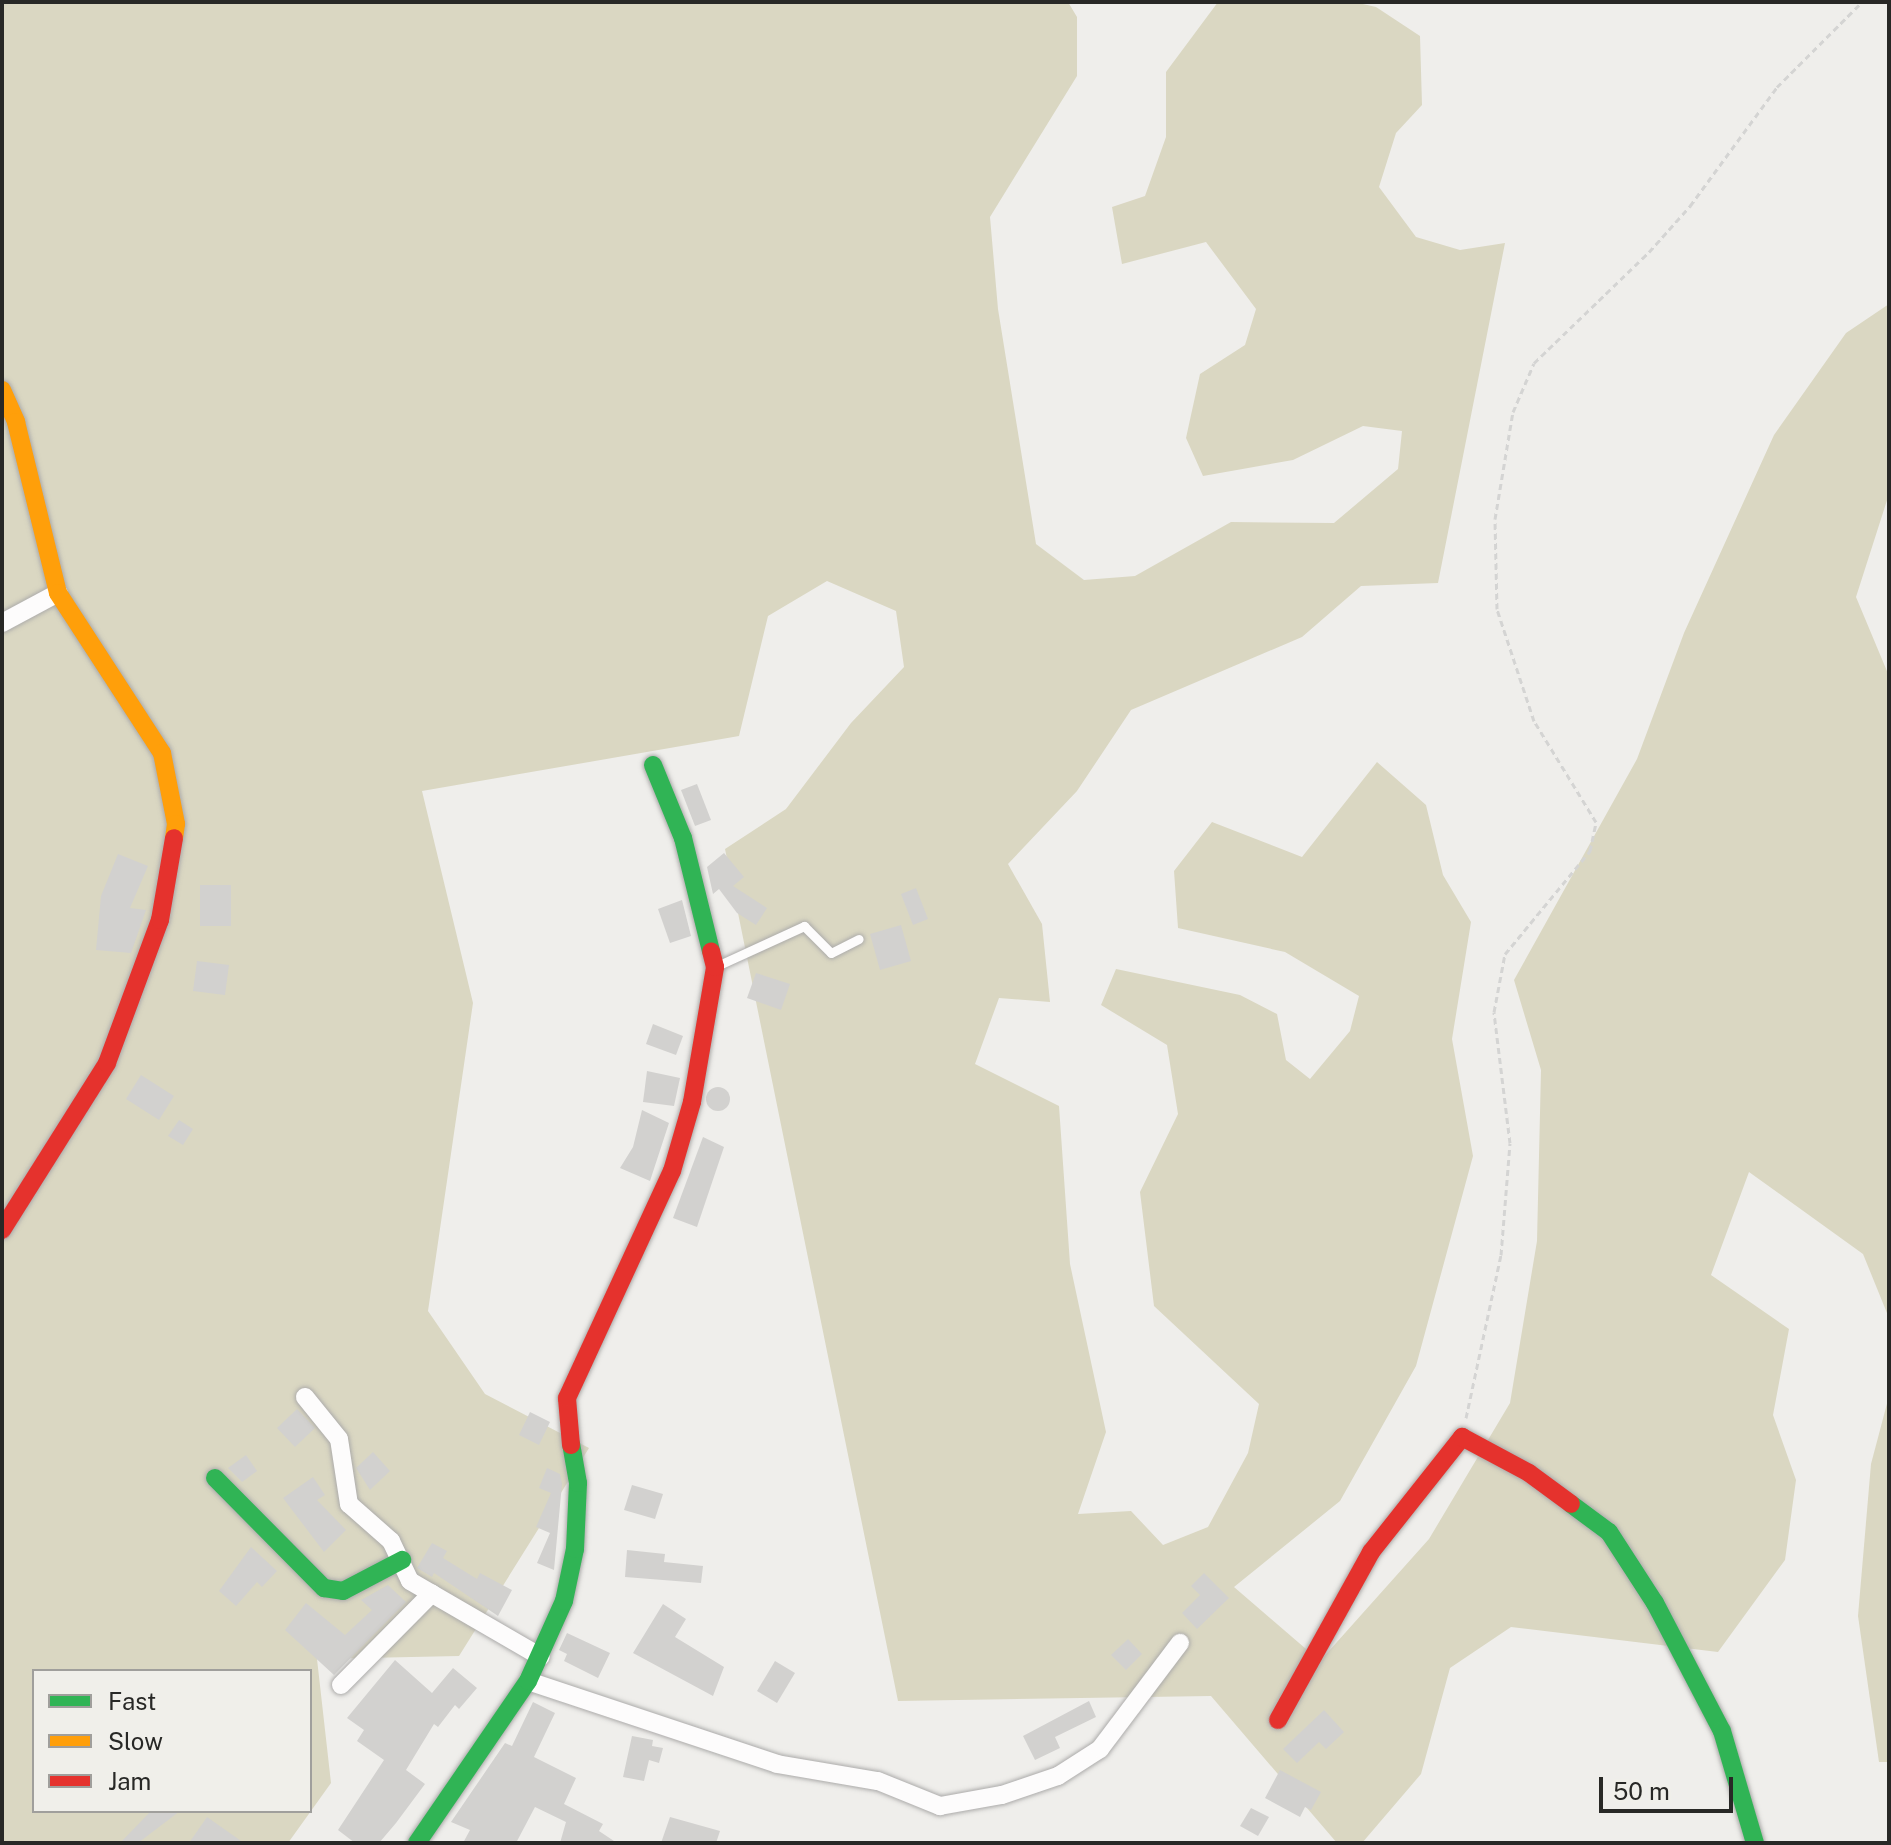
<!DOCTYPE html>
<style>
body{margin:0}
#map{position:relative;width:1891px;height:1845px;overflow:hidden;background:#efeeeb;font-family:"Public Sans",sans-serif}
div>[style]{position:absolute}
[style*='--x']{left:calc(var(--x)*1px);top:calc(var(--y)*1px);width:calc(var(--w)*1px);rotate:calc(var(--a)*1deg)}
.green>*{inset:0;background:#dad7c2}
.building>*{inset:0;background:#d2d1cf}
.round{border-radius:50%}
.path>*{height:3px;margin-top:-1.5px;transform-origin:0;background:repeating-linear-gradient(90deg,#d4d4d3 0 6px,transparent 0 10px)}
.roads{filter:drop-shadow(0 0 2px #acabaa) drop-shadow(0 0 2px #acabaa)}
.lane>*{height:9px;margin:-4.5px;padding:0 4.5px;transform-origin:4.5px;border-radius:4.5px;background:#fdfcfc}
.street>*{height:18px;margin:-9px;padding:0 9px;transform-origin:9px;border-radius:9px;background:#fdfcfc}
.fast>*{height:18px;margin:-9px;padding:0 9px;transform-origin:9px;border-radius:9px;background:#30b455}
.slow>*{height:18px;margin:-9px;padding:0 9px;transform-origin:9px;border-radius:9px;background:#ff9f0a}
.jam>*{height:18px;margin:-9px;padding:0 9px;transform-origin:9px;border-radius:9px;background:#e5322d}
span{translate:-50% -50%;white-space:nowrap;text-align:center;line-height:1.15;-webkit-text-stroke:6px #f0efea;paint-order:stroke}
.frame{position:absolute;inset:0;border:4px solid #282826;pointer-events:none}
.legend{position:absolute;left:32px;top:1669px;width:280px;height:144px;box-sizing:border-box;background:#f0efea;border:2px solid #a09f9c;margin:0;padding:10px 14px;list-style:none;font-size:24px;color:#282826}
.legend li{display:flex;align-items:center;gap:16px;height:40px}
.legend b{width:40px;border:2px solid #a09f9c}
.scale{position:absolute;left:1599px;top:1777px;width:134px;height:36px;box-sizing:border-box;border:4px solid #282826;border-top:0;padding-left:10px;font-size:24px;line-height:28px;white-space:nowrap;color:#282826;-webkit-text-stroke:6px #f0efea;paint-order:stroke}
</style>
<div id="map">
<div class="green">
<i style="clip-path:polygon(evenodd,2px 2px,1068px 2px,1077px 17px,1077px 76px,990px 217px,998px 309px,1036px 544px,1084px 580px,1135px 576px,1231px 522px,1334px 523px,1398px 469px,1402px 431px,1363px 426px,1293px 460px,1203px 476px,1186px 438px,1200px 374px,1245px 345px,1256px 309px,1206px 242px,1122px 264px,1112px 207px,1145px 196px,1166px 137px,1166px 72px,1218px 2px,1354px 2px,1376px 7px,1420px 36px,1422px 105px,1396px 133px,1379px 187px,1416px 237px,1460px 250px,1505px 243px,1438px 583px,1361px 586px,1302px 637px,1131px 710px,1077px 791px,1008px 864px,1042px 924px,1050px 1002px,999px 998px,975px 1064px,1059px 1106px,1070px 1264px,1106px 1432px,1078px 1514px,1131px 1511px,1163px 1545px,1208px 1527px,1248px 1453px,1259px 1404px,1154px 1306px,1140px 1192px,1178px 1114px,1167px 1045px,1101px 1005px,1116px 969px,1240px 995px,1277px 1014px,1286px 1060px,1310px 1079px,1350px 1031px,1359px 996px,1285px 952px,1178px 928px,1174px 871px,1212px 822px,1302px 857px,1377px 762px,1426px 805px,1443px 875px,1471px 922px,1452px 1039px,1473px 1156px,1416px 1366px,1340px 1501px,1234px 1587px,1320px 1661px,1429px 1539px,1510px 1403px,1537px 1241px,1541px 1070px,1514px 980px,1637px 759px,1684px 633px,1774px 435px,1846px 333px,1889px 304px,1889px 494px,1856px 597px,1889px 676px,1889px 1318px,1863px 1254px,1749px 1172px,1711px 1275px,1789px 1329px,1773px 1415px,1796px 1480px,1785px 1560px,1718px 1652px,1511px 1627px,1450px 1668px,1421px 1774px,1362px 1843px,1337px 1843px,1211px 1696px,898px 1701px,725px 849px,786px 809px,851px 723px,904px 667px,896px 611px,827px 581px,768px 616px,739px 736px,422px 791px,473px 1003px,428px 1311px,485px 1394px,589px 1448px,459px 1656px,317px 1659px,331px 1783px,288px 1843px,2px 1843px,2px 2px,34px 1671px,310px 1671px,310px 1811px,34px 1811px,34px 1671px)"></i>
<i style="clip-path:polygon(1889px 1396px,1889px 1762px,1879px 1762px,1858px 1616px,1871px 1464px)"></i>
</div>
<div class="building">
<i style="clip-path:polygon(697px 784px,711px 820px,695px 826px,681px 790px)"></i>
<i style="clip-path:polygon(724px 853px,744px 877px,733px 886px,767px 908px,756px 925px,737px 913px,719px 889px,713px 894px,707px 867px)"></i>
<i style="clip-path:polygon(118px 854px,148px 866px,130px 908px,146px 910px,131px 953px,96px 950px,101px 896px)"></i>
<i style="clip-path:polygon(200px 885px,231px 885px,231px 926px,200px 926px)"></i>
<i style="clip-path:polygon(916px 888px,928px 919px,913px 925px,901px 894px)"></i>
<i style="clip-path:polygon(682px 900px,691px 936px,670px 943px,658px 909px)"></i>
<i style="clip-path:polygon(901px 925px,911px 961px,880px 970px,870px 934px)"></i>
<i style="clip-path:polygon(197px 961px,229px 965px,225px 995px,193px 991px)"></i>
<i style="clip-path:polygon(756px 973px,790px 984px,781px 1010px,747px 998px)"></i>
<i style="clip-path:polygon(653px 1024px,683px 1036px,676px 1055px,646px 1044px)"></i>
<i style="clip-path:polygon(647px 1071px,680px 1078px,674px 1106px,643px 1102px)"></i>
<i style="clip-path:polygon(141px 1075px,174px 1096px,159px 1120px,126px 1099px)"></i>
<i class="round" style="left:706px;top:1087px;width:24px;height:24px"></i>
<i style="clip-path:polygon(642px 1110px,669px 1123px,650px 1181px,620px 1168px,633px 1147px)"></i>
<i style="clip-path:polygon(179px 1120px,193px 1129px,183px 1145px,168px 1136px)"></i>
<i style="clip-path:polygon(703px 1137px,724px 1147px,697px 1227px,673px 1218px)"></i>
<i style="clip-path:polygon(297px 1409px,315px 1428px,295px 1447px,277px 1428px)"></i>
<i style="clip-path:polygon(530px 1412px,550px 1422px,539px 1445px,519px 1435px)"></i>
<i style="clip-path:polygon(373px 1452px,390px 1471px,370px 1490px,356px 1468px)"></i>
<i style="clip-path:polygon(246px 1455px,257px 1471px,242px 1482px,228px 1468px)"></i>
<i style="clip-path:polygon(547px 1468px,560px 1474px,562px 1484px,554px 1570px,537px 1563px,550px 1533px,536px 1527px,551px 1493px,539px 1488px)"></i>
<i style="clip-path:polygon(313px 1477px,325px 1495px,317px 1500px,346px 1530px,324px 1552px,283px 1498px)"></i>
<i style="clip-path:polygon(632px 1485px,663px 1494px,655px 1519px,624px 1510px)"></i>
<i style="clip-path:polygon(432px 1543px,447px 1551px,443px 1558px,477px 1579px,480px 1573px,512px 1590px,498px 1616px,434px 1573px,432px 1577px,417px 1568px)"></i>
<i style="clip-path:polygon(251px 1547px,277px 1571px,262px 1587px,257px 1582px,236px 1606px,219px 1591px)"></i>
<i style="clip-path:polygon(627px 1550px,665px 1554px,664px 1562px,703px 1566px,701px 1583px,625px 1577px)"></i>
<i style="clip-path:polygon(1204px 1573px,1229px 1598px,1197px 1629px,1182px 1613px,1200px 1595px,1191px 1586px)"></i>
<i style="clip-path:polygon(388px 1585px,406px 1602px,334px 1675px,285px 1630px,306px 1603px,345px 1635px,372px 1610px,361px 1600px)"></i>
<i style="clip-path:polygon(663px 1604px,686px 1619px,675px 1637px,724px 1667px,713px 1696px,633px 1653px)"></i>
<i style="clip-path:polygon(567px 1633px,610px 1653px,598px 1678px,564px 1661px,567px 1654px,559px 1650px)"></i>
<i style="clip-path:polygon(1128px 1639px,1142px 1654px,1126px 1670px,1111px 1655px)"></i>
<i style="clip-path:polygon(395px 1660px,432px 1693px,453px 1668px,477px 1688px,459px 1709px,455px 1705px,438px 1727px,434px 1724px,406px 1770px,425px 1784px,396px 1823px,379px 1843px,355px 1843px,338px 1830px,384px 1760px,357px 1741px,364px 1730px,347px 1718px)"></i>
<i style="clip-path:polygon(775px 1661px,795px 1673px,777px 1703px,757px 1691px)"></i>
<i style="clip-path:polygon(1089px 1701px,1096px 1717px,1055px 1737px,1060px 1748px,1035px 1760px,1023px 1736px)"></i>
<i style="clip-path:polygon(533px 1702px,555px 1713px,534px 1757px,576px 1778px,564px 1804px,603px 1824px,599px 1831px,617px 1843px,560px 1843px,566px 1822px,535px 1807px,516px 1843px,463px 1843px,470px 1830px,451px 1822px,505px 1743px,512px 1746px)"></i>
<i style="clip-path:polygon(1324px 1710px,1344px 1732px,1326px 1749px,1319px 1742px,1297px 1763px,1283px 1749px)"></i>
<i style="clip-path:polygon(632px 1736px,653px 1740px,652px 1746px,663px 1748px,659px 1763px,649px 1760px,644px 1781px,623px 1777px)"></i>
<i style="clip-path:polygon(1280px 1770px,1321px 1792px,1311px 1810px,1305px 1807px,1300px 1817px,1265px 1798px)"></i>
<i style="clip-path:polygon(1251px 1808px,1269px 1817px,1258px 1836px,1240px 1826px)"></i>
<i style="clip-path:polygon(151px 1811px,180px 1811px,138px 1843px,120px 1843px)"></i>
<i style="clip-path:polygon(207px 1817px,244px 1843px,189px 1843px)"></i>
<i style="clip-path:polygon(670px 1817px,720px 1831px,716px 1843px,661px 1843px)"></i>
</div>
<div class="path">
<i style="--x:1466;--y:1418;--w:167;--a:-77.9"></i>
<i style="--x:1501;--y:1255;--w:112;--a:-85.4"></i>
<i style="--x:1510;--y:1143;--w:132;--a:-97"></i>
<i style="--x:1494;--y:1012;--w:59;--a:-79.3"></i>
<i style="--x:1505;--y:954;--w:134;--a:-50.5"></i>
<i style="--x:1590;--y:851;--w:30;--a:-78"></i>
<i style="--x:1596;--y:822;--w:119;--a:-121.5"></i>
<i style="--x:1534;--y:721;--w:118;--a:-108.3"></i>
<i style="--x:1497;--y:609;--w:90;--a:-91.3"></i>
<i style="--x:1495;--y:519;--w:109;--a:-80.5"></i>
<i style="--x:1513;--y:412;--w:53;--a:-66.8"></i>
<i style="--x:1534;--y:363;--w:160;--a:-44"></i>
<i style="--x:1649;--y:252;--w:62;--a:-48.3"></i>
<i style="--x:1690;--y:206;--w:147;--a:-53.8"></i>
<i style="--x:1777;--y:87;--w:120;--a:-45"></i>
</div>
<div class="roads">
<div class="lane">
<i style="--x:719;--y:965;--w:94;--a:-24.6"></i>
<i style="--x:804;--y:926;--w:38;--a:45"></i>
<i style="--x:831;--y:953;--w:31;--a:-27"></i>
</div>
<div class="street">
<i style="--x:2;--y:623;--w:64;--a:-28.2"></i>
<i style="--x:305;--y:1397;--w:54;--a:51"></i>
<i style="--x:339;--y:1439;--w:66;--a:81.3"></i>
<i style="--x:349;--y:1504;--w:56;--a:41.4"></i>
<i style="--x:391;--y:1541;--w:44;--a:64.6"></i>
<i style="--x:410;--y:1581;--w:151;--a:30.1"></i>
<i style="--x:528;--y:1681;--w:262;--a:18.4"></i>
<i style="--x:777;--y:1764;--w:102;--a:9.6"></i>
<i style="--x:878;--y:1781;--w:67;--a:22"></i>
<i style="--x:940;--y:1806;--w:63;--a:-10.1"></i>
<i style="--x:1002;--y:1795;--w:59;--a:-18.7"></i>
<i style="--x:1058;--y:1776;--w:50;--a:-32.7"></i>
<i style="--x:1100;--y:1749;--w:133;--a:-53"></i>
<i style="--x:341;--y:1685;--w:129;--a:-45.3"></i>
</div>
<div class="fast">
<i style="--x:653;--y:765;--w:79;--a:67.7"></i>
<i style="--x:683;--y:838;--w:116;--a:76.1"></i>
<i style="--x:215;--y:1478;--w:155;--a:45.3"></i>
<i style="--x:324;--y:1588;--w:19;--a:9"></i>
<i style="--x:343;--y:1591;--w:67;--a:-27.7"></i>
<i style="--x:1571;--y:1504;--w:47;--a:36.4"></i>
<i style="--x:1609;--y:1532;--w:85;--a:57.1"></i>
<i style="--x:1655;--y:1603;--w:144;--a:62.4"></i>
<i style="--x:1722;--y:1731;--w:117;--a:73.6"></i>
<i style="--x:417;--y:1843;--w:196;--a:-55.6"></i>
<i style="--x:528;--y:1681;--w:88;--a:-65.8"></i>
<i style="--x:564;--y:1601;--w:53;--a:-78.1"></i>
<i style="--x:575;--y:1549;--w:66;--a:-87.4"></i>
<i style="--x:578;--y:1483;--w:39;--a:-100"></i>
</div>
<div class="slow">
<i style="--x:2;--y:390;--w:35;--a:66"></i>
<i style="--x:16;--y:422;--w:176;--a:76.2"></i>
<i style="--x:58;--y:593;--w:191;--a:57"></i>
<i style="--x:162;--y:753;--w:72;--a:78.8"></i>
<i style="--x:176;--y:824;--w:14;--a:98"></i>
</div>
<div class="jam">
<i style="--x:2;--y:1230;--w:197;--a:-57.8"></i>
<i style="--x:107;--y:1063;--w:153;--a:-69.7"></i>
<i style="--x:160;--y:920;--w:83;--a:-80.3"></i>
<i style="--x:571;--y:1445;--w:47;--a:-94.9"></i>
<i style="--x:567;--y:1398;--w:250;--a:-65.2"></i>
<i style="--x:672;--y:1171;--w:72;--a:-73.8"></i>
<i style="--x:692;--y:1102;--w:137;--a:-80.3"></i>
<i style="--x:715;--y:967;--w:16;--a:-104"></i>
<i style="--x:1278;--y:1720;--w:192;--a:-61"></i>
<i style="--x:1371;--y:1552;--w:147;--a:-51.6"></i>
<i style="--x:1462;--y:1437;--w:76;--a:28.2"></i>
<i style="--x:1529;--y:1473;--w:52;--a:36.4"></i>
</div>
</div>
<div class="frame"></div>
<ul class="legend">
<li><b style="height:10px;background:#30b455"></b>Fast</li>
<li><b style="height:10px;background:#ff9f0a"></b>Slow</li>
<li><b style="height:10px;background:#e5322d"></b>Jam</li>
</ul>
<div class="scale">50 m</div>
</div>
